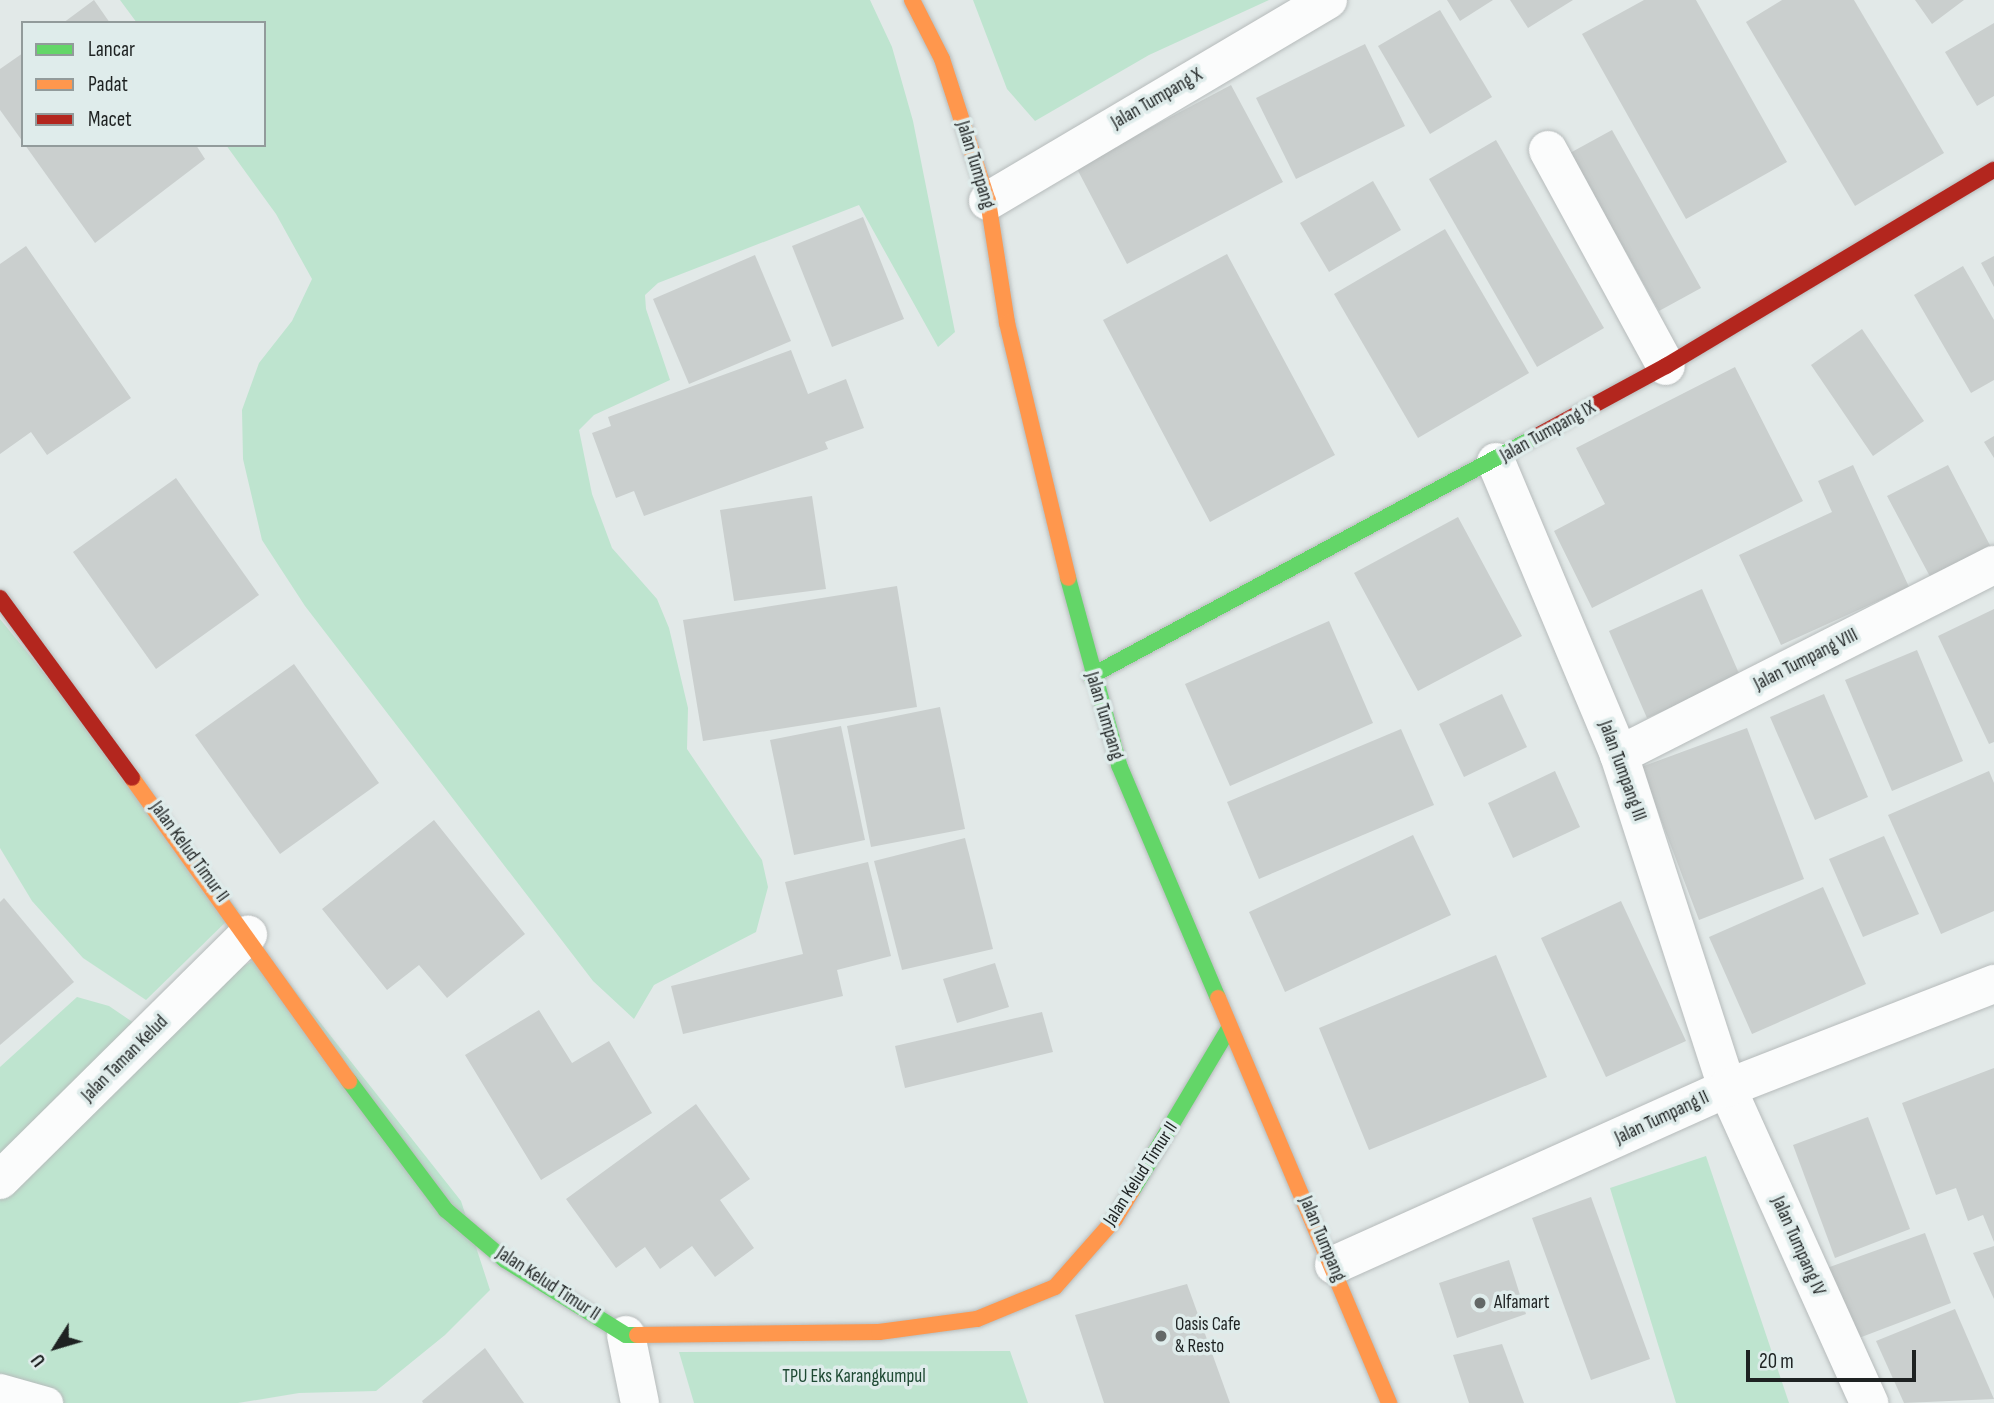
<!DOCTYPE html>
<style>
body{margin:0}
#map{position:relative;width:1994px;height:1403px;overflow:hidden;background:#e2e9e8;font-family:"Sofia Sans Condensed",sans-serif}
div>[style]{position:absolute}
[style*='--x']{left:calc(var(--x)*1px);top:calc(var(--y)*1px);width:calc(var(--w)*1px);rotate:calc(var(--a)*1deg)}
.green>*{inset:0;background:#bee4cf}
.building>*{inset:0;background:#cacfce}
.roads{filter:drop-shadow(0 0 2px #b6bbbb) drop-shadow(0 0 2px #b6bbbb)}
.lane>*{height:33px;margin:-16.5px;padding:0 16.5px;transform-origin:16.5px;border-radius:16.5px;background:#fbfcfc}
.street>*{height:38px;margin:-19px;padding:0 19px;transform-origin:19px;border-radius:19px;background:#fbfcfc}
.fast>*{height:16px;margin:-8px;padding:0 8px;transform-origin:8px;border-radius:8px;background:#63d668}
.slow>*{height:16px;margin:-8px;padding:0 8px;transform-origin:8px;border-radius:8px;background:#ff974d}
.jam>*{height:16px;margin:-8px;padding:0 8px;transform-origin:8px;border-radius:8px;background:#b3261e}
.dots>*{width:19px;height:19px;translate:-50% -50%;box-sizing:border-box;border:4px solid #dfeceb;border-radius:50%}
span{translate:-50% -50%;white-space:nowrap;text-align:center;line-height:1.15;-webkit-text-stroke:7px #dfeceb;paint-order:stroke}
.street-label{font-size:19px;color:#1e2222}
.poi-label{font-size:19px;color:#1e2222}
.left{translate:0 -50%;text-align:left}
.park-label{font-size:19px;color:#1e4933}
.legend{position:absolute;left:21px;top:21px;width:245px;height:126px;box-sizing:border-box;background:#dfeceb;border:2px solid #929b9b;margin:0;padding:9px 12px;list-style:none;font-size:21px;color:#1e2222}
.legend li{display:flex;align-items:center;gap:14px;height:35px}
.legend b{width:35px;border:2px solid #929b9b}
.north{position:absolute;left:21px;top:1312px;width:70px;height:70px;-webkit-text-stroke:5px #dfeceb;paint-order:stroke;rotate:233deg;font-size:19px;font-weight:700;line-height:28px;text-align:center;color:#1e2222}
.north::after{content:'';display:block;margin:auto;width:24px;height:32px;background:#1e2222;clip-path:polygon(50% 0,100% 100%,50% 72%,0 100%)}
.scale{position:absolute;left:1746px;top:1350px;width:170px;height:32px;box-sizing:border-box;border:4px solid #1e2222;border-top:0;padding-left:9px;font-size:21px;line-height:24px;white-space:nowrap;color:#1e2222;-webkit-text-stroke:5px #dfeceb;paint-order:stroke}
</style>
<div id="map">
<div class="green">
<i style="clip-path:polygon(120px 0,870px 0,892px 47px,913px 121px,955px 332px,938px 347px,859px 205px,658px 283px,645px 295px,646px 309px,670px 380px,594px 415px,579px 430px,592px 494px,612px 548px,657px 599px,669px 628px,688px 708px,687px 749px,762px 860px,768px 887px,756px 932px,654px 985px,634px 1019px,593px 981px,305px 606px,262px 540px,243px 459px,242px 410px,259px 363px,292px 321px,312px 279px,276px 214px,226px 145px,264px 145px,264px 23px,137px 23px)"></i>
<i style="clip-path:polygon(973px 0,1269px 0,1149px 55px,1035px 121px,1007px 89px)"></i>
<i style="clip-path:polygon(0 619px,238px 910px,146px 1000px,83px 958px,32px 901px,0 848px)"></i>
<i style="clip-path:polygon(266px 954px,461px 1201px,490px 1290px,445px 1335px,376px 1391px,299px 1393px,238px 1403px,0 1403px,0 1067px,77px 997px,109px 1006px,134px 1023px)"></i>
<i style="clip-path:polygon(1706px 1156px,1789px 1403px,1676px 1403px,1610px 1188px)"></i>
<i style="clip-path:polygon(1010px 1351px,1028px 1403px,694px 1403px,679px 1352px)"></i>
</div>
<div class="building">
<i style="clip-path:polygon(94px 0,110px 23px,63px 23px)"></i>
<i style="clip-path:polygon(1447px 0,1493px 0,1460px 21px)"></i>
<i style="clip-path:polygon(1510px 0,1573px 0,1528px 28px)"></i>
<i style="clip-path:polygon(1644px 0,1696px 0,1787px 162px,1686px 219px,1582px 34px)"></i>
<i style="clip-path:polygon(1782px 0,1854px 0,1944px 153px,1855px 206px,1746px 22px)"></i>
<i style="clip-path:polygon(1915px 0,1964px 0,1932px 24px)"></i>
<i style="clip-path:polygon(1440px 10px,1492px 97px,1430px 134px,1378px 46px)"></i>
<i style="clip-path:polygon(1994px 23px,1994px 96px,1977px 106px,1945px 52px)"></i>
<i style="clip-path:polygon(1365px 44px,1405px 126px,1296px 179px,1256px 98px)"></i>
<i style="clip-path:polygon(23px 53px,23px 142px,0 110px,0 69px)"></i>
<i style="clip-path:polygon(1231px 85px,1283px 182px,1127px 264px,1076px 167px)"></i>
<i style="clip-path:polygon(1612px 130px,1701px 288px,1659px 311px,1570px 153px)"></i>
<i style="clip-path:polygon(1496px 140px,1604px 328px,1537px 367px,1429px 179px)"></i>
<i style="clip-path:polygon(25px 145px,196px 145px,205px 159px,95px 243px)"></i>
<i style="clip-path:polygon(1373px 181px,1401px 230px,1329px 272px,1300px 223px)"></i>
<i style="clip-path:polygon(863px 217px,904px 319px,832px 347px,792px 246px)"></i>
<i style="clip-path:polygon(1445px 229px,1529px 373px,1418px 438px,1334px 294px)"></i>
<i style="clip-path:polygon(26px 246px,131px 398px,47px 455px,31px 432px,0 454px,0 264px)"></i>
<i style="clip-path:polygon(1227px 254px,1335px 455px,1210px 522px,1103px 320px)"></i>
<i style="clip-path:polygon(755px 255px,791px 341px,689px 384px,653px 299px)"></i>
<i style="clip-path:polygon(1994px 256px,1994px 287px,1981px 263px)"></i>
<i style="clip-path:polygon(1963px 266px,1994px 320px,1994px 380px,1971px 393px,1914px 295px)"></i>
<i style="clip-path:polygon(1862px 329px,1924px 421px,1873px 456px,1811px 365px)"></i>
<i style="clip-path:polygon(791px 350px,808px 394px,846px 379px,864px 428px,825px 442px,828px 449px,644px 516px,634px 491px,616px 498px,592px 433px,611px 426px,608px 417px)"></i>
<i style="clip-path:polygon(1735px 367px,1803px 501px,1592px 608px,1554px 531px,1605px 504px,1576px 448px)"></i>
<i style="clip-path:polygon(1994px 436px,1994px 458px,1984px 442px)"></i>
<i style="clip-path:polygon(1853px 465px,1909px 587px,1781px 645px,1739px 555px,1832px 512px,1818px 481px)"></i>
<i style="clip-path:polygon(1948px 465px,1994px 553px,1934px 584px,1887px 496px)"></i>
<i style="clip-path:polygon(176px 478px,259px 595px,156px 669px,73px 552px)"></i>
<i style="clip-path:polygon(812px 496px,826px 589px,734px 601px,720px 510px)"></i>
<i style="clip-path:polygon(1458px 517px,1522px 636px,1418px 691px,1354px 573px)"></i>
<i style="clip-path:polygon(897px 586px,917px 707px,703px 741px,683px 620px)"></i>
<i style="clip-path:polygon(1702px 589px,1741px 678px,1647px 718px,1609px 631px)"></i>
<i style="clip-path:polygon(1994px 609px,1994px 742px,1989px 744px,1938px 636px)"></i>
<i style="clip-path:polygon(1329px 621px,1373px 723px,1230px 786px,1185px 684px)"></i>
<i style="clip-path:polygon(1917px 650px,1963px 761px,1892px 791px,1845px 680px)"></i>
<i style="clip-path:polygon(294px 664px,379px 783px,280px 854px,195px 735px)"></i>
<i style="clip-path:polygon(1502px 694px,1527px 747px,1464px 777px,1439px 724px)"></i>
<i style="clip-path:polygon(1824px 694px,1868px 797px,1815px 820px,1770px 717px)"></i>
<i style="clip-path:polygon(940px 707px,965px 829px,871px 847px,847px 726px)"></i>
<i style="clip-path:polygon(841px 726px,865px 840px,794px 855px,770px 740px)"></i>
<i style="clip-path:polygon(1747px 728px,1804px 879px,1699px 920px,1641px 767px)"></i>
<i style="clip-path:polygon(1401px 729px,1434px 805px,1259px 879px,1227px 802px)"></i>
<i style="clip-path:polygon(1555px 771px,1580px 827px,1513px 858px,1488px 803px)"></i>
<i style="clip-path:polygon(1989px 771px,1994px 783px,1994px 911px,1941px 934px,1888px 815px)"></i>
<i style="clip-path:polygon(434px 820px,525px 934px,447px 998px,419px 965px,387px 990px,322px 909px)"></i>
<i style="clip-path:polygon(1413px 835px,1451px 915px,1285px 992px,1249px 912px)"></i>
<i style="clip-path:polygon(1884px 836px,1919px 914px,1863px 937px,1829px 859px)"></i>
<i style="clip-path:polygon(965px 838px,993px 949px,902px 970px,874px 861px)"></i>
<i style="clip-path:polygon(868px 862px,891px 956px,837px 970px,843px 996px,683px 1034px,671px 986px,803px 954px,785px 882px)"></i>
<i style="clip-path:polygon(1823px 887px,1866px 984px,1752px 1034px,1709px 937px)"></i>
<i style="clip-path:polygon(4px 898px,74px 982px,0 1045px,0 902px)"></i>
<i style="clip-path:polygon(1621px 901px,1686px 1041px,1606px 1077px,1541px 938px)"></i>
<i style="clip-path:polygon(1496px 955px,1547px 1077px,1369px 1150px,1319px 1028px)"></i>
<i style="clip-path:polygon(995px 963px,1009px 1007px,957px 1023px,943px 979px)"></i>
<i style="clip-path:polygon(539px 1010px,572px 1063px,609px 1041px,652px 1113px,541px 1180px,465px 1055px)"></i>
<i style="clip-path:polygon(1042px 1012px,1053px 1052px,905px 1088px,895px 1046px)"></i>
<i style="clip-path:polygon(1994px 1068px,1994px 1242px,1983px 1215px,1968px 1221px,1956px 1188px,1936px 1195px,1902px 1103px)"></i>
<i style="clip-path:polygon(696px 1104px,750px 1179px,720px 1200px,754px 1248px,715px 1277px,692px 1246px,660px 1269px,645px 1247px,616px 1268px,566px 1199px)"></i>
<i style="clip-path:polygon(1868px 1117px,1910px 1229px,1835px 1258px,1793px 1145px)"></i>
<i style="clip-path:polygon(1591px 1197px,1650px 1359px,1591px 1380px,1532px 1218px)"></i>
<i style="clip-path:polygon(1925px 1233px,1951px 1303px,1851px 1341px,1824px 1269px)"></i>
<i style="clip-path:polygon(1994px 1246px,1994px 1299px,1973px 1253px)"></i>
<i style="clip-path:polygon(1509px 1260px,1526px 1314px,1457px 1338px,1439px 1283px)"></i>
<i style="clip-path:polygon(1187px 1284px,1230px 1403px,1104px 1403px,1075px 1315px)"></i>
<i style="clip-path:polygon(1955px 1309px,1994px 1399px,1904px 1403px,1876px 1341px)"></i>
<i style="clip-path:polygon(1502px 1344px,1524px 1403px,1469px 1403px,1453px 1355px)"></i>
<i style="clip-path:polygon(485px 1348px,524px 1403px,423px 1403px,422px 1401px)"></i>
</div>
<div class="roads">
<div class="lane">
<i style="--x:0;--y:1390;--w:48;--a:15.8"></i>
</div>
<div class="street">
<i style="--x:1548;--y:150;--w:246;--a:61.4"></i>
<i style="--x:988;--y:201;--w:395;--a:-30.6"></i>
<i style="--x:1496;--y:462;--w:318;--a:67.2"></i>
<i style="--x:1619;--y:755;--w:350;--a:72"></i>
<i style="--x:1727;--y:1088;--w:346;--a:65.7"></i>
<i style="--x:1619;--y:755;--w:420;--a:-26.9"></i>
<i style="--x:0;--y:1180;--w:349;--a:-44.7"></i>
<i style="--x:1334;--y:1265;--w:431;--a:-24.2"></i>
<i style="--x:1727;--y:1088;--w:287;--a:-21.3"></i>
<i style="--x:626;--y:1335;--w:69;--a:78.4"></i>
</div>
<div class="fast">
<i style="--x:1068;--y:578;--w:194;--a:74.7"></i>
<i style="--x:1119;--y:765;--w:253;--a:67"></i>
<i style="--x:1091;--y:676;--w:506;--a:-28.29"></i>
<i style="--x:349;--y:1081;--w:161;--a:53.1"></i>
<i style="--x:446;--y:1210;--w:77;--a:40.3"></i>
<i style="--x:505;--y:1260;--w:142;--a:31.8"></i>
<i style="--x:626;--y:1335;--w:11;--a:0"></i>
<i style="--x:1132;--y:1191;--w:190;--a:-59.2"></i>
</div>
<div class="slow">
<i style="--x:912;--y:0;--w:66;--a:63"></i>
<i style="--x:942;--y:59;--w:149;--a:72.1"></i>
<i style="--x:988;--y:201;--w:123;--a:81.1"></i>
<i style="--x:1007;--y:323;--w:262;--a:76.5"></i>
<i style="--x:132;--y:778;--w:373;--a:54.4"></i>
<i style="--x:1218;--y:998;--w:440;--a:67.1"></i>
<i style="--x:637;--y:1335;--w:242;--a:-0.7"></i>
<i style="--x:879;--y:1332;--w:99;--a:-7.6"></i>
<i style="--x:977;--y:1319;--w:84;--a:-22.3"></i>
<i style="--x:1055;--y:1287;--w:91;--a:-48.6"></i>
<i style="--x:1115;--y:1219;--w:33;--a:-59"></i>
</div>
<div class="jam">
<i style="--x:1537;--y:436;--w:147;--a:-28.5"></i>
<i style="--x:1666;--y:366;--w:382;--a:-30.9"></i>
<i style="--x:0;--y:598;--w:223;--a:53.7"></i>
</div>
</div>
<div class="dots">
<i style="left:1480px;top:1303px;background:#636867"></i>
<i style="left:1161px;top:1336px;background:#636867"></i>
</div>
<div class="street-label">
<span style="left:1157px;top:99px;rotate:-30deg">Jalan Tumpang X</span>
<span style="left:975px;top:165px;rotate:73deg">Jalan Tumpang</span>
<span style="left:1548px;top:432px;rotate:-29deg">Jalan Tumpang IX</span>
<span style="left:1806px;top:660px;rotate:-27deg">Jalan Tumpang VIII</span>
<span style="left:1104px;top:716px;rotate:73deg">Jalan Tumpang</span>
<span style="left:1622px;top:771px;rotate:70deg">Jalan Tumpang III</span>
<span style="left:189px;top:852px;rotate:54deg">Jalan Kelud Timur II</span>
<span style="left:125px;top:1059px;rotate:-45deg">Jalan Taman Kelud</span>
<span style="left:1662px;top:1118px;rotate:-25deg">Jalan Tumpang II</span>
<span style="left:1141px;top:1174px;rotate:-57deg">Jalan Kelud Timur II</span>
<span style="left:1322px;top:1239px;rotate:67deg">Jalan Tumpang</span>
<span style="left:1798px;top:1246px;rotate:66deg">Jalan Tumpang IV</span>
<span style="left:548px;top:1284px;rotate:33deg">Jalan Kelud Timur II</span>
</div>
<div class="poi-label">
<span class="left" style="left:1494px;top:1303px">Alfamart</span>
<span class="left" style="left:1175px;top:1336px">Oasis Cafe<br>&amp; Resto</span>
</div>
<div class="park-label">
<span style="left:854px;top:1377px">TPU Eks Karangkumpul</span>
</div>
<ul class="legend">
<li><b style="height:9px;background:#63d668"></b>Lancar</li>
<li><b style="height:9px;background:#ff974d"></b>Padat</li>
<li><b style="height:9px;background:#b3261e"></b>Macet</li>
</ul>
<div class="north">U</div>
<div class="scale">20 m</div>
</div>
